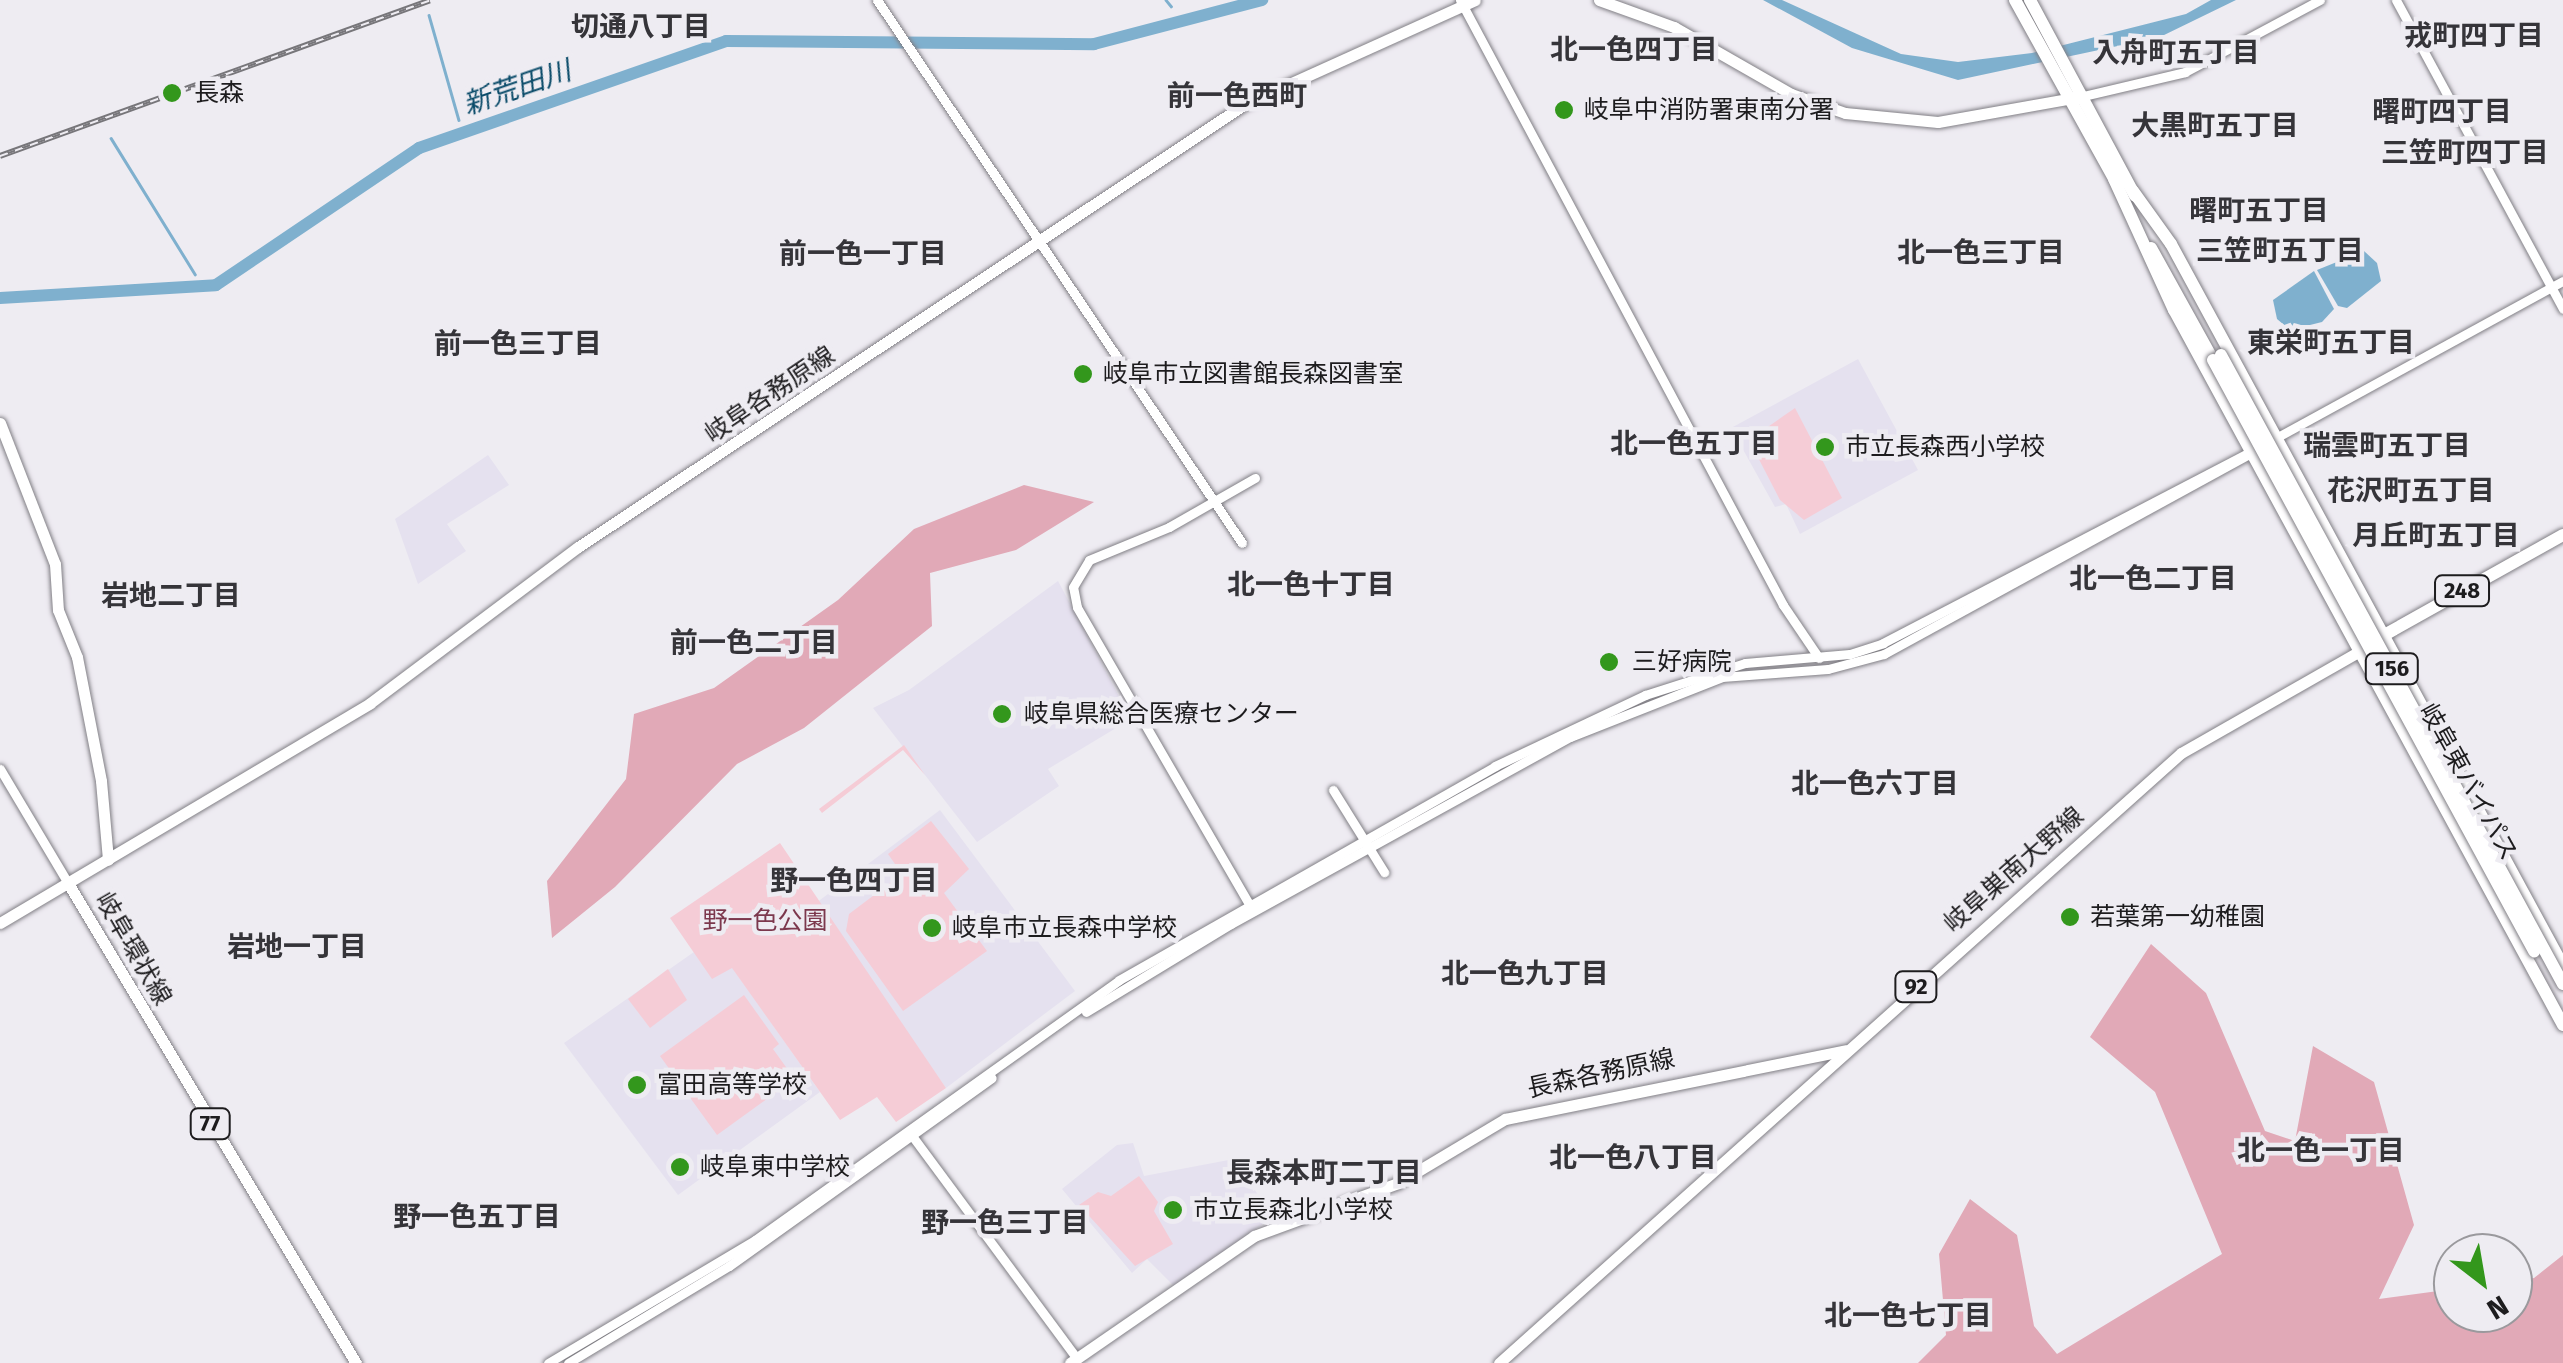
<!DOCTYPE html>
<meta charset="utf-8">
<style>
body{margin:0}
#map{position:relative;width:2563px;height:1363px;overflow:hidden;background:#eeecf2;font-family:"Fira Sans","Noto Sans JP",sans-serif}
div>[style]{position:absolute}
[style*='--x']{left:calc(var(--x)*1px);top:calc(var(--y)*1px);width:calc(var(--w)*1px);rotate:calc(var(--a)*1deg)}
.built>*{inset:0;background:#e5e1ef}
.green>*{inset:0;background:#f5ccd6}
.forest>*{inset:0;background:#e1a9b7}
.water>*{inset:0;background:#7fb0ce}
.stream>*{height:2.5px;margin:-1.25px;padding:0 1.25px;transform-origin:1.25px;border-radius:1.25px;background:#7fb0ce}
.river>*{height:12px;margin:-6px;padding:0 6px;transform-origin:6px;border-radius:6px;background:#7fb0ce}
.roads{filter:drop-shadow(0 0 2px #817f85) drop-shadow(0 0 2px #817f85)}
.minor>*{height:9px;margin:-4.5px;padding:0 4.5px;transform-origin:4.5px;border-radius:4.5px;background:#fff}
.major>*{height:11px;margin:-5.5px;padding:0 5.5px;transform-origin:5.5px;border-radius:5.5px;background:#fff}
.highway>*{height:12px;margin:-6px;padding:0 6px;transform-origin:6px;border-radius:6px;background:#fff}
.rail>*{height:6px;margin-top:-3px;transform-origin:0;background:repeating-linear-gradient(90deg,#eeecf2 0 8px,#77767a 0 16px);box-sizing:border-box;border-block:2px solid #77767a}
.bridges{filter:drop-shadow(0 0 2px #817f85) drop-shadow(0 0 2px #817f85)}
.highway-bridge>*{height:12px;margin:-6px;padding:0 6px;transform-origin:6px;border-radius:6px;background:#fff}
.dots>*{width:28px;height:28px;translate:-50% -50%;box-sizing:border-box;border:5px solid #eeecf2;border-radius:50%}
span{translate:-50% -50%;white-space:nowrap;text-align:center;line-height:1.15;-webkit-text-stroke:9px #eeecf2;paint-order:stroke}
.shield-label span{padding:2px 8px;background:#eeecf2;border:2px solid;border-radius:8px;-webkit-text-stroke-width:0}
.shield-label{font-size:22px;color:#1d1c1e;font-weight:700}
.poi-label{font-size:25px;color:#1d1c1e}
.left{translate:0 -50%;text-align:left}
.street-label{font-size:25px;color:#1d1c1e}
.park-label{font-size:25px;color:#7c384d}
.neighbourhood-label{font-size:28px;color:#353439;font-weight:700}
.water-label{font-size:28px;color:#0a4b69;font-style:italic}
.north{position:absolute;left:2433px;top:1233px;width:100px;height:100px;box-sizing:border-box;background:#eeecf2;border:2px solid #9a999d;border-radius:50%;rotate:149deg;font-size:28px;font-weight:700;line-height:40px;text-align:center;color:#1d1c1e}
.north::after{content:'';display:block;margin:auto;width:35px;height:45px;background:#33971c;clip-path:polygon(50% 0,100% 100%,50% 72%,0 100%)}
</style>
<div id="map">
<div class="built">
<i style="clip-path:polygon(1858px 359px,1918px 470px,1800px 534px,1786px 504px,1775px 507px,1731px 428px)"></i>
<i style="clip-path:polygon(488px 455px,509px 485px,447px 524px,466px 551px,418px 584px,395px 519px)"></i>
<i style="clip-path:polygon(1058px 581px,1131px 719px,1048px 769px,1059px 786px,977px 842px,873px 708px,909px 690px)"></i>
<i style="clip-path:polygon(940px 810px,1075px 991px,946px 1088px,816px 903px)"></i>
<i style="clip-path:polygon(694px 952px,712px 978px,732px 967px,820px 1092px,678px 1195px,564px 1043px)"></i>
<i style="clip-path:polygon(1133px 1143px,1144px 1176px,1234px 1159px,1273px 1217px,1174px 1286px,1147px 1259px,1132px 1273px,1062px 1189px,1117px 1145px)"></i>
</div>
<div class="green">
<i style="clip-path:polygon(1795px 408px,1842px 498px,1804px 520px,1780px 500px,1749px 440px)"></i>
<i style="clip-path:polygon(904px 745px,925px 775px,903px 750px,822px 813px,819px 809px)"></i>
<i style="clip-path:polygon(931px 821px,969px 869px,944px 893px,987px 951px,903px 1011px,846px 931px,849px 914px,902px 874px,888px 854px)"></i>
<i style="clip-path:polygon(780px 843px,946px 1088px,896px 1122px,877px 1097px,840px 1120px,732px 968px,712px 979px,670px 918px)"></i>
<i style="clip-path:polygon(668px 969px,687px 1000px,650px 1028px,628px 999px)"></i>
<i style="clip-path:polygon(744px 995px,779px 1044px,773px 1049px,791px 1074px,789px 1083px,717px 1135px,660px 1056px)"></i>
<i style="clip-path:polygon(1139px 1176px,1158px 1202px,1154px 1211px,1173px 1244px,1135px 1266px,1079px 1205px,1098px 1192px,1111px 1196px)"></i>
</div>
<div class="forest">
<i style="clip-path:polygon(1024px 485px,1094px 502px,1016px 550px,930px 573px,932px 626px,804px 728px,737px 764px,615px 887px,552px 938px,547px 881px,626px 779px,634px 714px,714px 688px,838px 600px,914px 529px)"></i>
<i style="clip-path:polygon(2151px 944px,2206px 993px,2265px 1131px,2295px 1141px,2313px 1046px,2374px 1082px,2414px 1225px,2379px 1299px,2453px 1289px,2453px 1313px,2513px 1313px,2513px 1281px,2534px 1278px,2563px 1255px,2563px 1363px,1918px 1363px,1946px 1335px,1939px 1254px,1970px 1199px,2017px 1235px,2034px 1326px,2057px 1354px,2222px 1254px,2155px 1092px,2090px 1037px)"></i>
</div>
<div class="water">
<i style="clip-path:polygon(1763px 0,1782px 0,1901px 54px,1958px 62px,2032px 53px,2186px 14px,2211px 0,2236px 0,2160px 37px,1958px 80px,1852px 48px)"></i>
<i style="clip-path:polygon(2364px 251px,2377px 263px,2381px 281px,2347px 308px,2338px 306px,2317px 270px)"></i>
<i style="clip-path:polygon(2314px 271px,2334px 309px,2322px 322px,2290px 330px,2277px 319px,2273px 300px)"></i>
</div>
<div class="stream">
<i style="--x:1166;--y:0;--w:8;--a:50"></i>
<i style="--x:429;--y:15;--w:109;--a:74.1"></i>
<i style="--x:111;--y:138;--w:160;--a:58.3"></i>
</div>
<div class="river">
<i style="--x:0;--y:298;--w:216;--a:-3.4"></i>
<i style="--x:216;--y:285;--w:245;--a:-34"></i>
<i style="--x:419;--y:148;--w:325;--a:-19.2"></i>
<i style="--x:726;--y:41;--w:368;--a:0.5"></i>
<i style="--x:1094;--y:44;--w:174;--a:-14.7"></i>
</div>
<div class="roads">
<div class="minor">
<i style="--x:877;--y:0;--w:654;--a:56.09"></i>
<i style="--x:1460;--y:0;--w:686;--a:61.9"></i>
<i style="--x:1783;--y:605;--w:64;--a:55.8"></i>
<i style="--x:2396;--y:0;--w:351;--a:61.6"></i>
<i style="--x:2083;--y:96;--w:105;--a:-13.2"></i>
<i style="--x:2185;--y:72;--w:153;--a:-28.1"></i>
<i style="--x:2274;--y:439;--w:329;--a:-28.7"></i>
<i style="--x:0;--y:769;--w:133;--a:59.2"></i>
<i style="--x:1333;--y:790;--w:97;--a:58.1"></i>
<i style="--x:1249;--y:904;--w:343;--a:-120.1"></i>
<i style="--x:1077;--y:607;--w:20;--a:-101"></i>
<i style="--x:1073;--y:587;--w:31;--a:-59"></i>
<i style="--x:1089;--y:560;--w:87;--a:-22.4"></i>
<i style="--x:1169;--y:527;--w:99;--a:-29.7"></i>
<i style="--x:1086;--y:1012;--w:170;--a:-31.3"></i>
<i style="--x:1231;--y:924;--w:387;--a:-28.9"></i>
<i style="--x:1570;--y:737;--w:163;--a:-21.5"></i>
<i style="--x:1722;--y:677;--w:106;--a:-4.3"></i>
<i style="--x:1828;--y:669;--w:58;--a:-15"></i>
<i style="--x:1884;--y:654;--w:418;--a:-28.7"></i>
<i style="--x:910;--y:1133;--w:281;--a:53.5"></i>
<i style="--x:548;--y:1363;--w:241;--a:-30.7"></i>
<i style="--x:755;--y:1240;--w:447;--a:-35.5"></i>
<i style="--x:1119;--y:980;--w:433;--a:-29.6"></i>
<i style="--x:1495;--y:766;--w:166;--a:-25.3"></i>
<i style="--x:1645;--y:695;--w:105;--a:-17.7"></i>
<i style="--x:1745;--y:663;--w:105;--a:-4.9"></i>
<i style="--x:1850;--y:654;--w:35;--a:-18"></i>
<i style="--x:1883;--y:643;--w:420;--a:-27.5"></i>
<i style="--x:568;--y:1363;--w:188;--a:-31.1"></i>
<i style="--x:729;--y:1266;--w:323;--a:-35.6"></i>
</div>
<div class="major">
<i style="--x:1599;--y:0;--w:80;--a:19.8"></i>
<i style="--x:1674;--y:27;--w:135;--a:29.8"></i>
<i style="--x:1791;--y:94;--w:57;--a:19.4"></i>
<i style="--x:1845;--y:113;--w:93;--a:5.5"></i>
<i style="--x:1938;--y:122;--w:142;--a:-10.1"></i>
<i style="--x:0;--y:423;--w:151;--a:68.7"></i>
<i style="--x:55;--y:564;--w:46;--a:86.3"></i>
<i style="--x:58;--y:610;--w:51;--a:68"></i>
<i style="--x:77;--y:657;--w:126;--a:79"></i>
<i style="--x:101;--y:781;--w:79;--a:84.9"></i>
<i style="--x:68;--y:883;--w:560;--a:59.04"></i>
<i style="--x:0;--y:923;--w:430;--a:-30.7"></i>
<i style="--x:370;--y:703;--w:260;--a:-36.9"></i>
<i style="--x:578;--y:547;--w:801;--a:-33.59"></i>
<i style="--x:1245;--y:104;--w:252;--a:-24.3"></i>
<i style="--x:1070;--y:1363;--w:224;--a:-34.6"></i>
<i style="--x:1254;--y:1236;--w:153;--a:-20.2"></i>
<i style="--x:1398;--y:1183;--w:125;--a:-30.9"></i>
<i style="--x:1505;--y:1119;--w:348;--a:-11.4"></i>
<i style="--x:1499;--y:1363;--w:915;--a:-41.81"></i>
<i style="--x:2181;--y:753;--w:210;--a:-29.7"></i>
</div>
<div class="highway">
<i style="--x:2015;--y:0;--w:213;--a:61"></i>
<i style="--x:2030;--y:0;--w:222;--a:61.8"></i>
<i style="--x:2114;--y:179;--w:144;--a:65.4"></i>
<i style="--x:2174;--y:310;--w:814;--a:61.45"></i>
<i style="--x:2133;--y:191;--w:65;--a:54.4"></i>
<i style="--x:2171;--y:244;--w:822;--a:61.5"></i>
<i style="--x:2151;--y:248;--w:128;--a:61"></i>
<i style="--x:2377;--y:639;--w:213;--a:-29.2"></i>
</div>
</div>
<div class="rail">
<i style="--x:0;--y:156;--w:457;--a:-19.9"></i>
</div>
<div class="bridges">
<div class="highway-bridge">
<i style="--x:2221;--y:355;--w:716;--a:61.47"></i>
<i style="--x:2213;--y:360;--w:673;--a:61.49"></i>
</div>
</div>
<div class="dots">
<i style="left:172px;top:93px;background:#33971c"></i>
<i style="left:1564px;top:110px;background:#33971c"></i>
<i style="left:1083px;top:374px;background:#33971c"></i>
<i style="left:1825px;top:447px;background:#33971c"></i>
<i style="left:1609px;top:662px;background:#33971c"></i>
<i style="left:1002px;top:714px;background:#33971c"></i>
<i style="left:2070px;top:917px;background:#33971c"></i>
<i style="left:932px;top:928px;background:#33971c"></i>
<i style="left:637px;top:1085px;background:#33971c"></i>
<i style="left:680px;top:1167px;background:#33971c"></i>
<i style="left:1173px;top:1210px;background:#33971c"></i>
</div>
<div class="shield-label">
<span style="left:2462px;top:591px">248</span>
<span style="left:2392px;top:669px">156</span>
<span style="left:1916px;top:987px">92</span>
<span style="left:210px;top:1124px">77</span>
</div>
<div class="poi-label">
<span class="left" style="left:194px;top:93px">長森</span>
<span class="left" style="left:1584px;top:110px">岐阜中消防署東南分署</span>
<span class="left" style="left:1103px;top:374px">岐阜市立図書館長森図書室</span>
<span class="left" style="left:1845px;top:447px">市立長森西小学校</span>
<span class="left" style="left:1632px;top:662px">三好病院</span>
<span class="left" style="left:1024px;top:714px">岐阜県総合医療センター</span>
<span class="left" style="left:2090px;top:917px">若葉第一幼稚園</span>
<span class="left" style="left:952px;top:928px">岐阜市立長森中学校</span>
<span class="left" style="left:657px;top:1085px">富田高等学校</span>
<span class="left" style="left:700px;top:1167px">岐阜東中学校</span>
<span class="left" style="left:1193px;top:1210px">市立長森北小学校</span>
</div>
<div class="street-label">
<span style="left:770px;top:395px;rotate:-34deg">岐阜各務原線</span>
<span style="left:2468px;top:782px;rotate:61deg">岐阜東バイパス</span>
<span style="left:2014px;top:870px;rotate:-41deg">岐阜巣南大野線</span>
<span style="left:133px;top:949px;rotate:60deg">岐阜環状線</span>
<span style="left:1601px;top:1074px;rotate:-12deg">長森各務原線</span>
</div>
<div class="park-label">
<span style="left:765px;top:921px">野一色公園</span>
</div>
<div class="neighbourhood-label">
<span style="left:641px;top:27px">切通八丁目</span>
<span style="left:2474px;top:36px">戎町四丁目</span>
<span style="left:1634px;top:50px">北一色四丁目</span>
<span style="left:2176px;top:53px">入舟町五丁目</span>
<span style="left:1237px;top:96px">前一色西町</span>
<span style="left:2442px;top:112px">曙町四丁目</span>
<span style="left:2215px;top:126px">大黒町五丁目</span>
<span style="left:2465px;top:153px">三笠町四丁目</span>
<span style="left:2259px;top:211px">曙町五丁目</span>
<span style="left:2280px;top:251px">三笠町五丁目</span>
<span style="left:1981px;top:253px">北一色三丁目</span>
<span style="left:863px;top:254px">前一色一丁目</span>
<span style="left:2331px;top:343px">東栄町五丁目</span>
<span style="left:518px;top:344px">前一色三丁目</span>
<span style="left:1694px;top:444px">北一色五丁目</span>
<span style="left:2387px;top:446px">瑞雲町五丁目</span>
<span style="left:2411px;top:491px">花沢町五丁目</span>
<span style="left:2436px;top:536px">月丘町五丁目</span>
<span style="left:2153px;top:579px">北一色二丁目</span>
<span style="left:1311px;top:585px">北一色十丁目</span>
<span style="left:171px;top:596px">岩地二丁目</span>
<span style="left:754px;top:643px">前一色二丁目</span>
<span style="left:1875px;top:784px">北一色六丁目</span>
<span style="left:854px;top:881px">野一色四丁目</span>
<span style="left:297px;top:947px">岩地一丁目</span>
<span style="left:1525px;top:974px">北一色九丁目</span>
<span style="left:2321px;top:1151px">北一色一丁目</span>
<span style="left:1633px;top:1158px">北一色八丁目</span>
<span style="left:1324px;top:1173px">長森本町二丁目</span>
<span style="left:477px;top:1217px">野一色五丁目</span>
<span style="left:1005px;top:1223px">野一色三丁目</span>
<span style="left:1908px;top:1316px">北一色七丁目</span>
</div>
<div class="water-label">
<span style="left:517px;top:88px;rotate:-19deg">新荒田川</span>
</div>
<div class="north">N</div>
</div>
